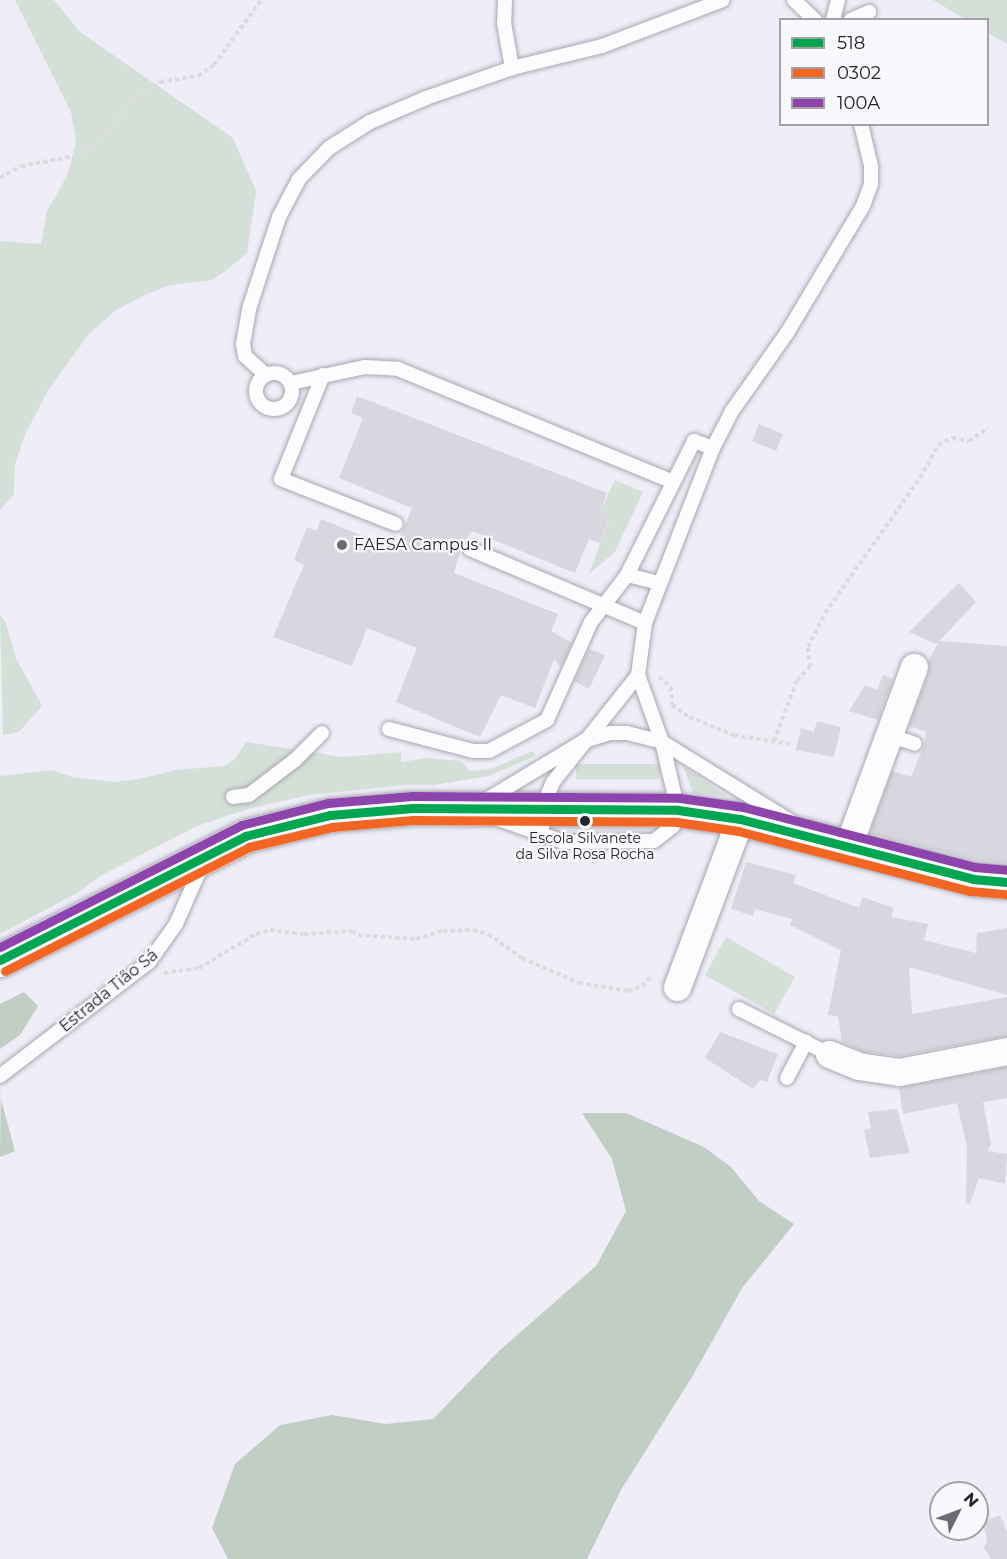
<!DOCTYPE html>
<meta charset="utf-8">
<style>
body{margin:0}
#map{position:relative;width:1007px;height:1559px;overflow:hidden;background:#eeedf8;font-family:Montserrat,sans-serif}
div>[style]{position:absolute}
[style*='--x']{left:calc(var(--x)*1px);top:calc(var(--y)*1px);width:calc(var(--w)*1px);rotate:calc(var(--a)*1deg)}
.green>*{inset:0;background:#d4e0d7}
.forest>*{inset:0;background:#c0cec3}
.building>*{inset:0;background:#d8d6df}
.path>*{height:4px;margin-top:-2px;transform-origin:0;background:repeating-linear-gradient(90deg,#dcdcdf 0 4.5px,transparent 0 7.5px)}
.roads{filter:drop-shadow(0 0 2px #a8a7af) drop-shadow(0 0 2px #a8a7af)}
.service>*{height:14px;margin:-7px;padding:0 7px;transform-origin:7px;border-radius:7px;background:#fcfcfe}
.service>.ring{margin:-7px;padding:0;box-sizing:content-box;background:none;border:14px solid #fcfcfe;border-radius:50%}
.minor>*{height:27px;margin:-13.5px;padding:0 13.5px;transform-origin:13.5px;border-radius:13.5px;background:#fcfcfe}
.secondary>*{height:33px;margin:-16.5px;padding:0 16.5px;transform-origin:16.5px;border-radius:16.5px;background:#fcfcfe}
.bus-1>*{height:9px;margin:-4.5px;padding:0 4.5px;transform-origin:4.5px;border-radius:4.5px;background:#00a651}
.bus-2>*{height:9px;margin:-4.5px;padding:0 4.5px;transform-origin:4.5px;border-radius:4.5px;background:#f26522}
.bus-3>*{height:9px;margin:-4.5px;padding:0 4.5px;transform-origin:4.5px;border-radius:4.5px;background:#8e44ad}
.dots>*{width:16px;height:16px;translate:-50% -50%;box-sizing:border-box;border:3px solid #f9f8fd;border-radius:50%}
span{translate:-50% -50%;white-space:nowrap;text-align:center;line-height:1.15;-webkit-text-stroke:4.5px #f9f8fd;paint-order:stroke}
.bus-label{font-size:14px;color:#24222b}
.poi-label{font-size:16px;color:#24222b}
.left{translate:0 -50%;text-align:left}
.street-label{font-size:16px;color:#24222b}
.legend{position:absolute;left:779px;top:18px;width:210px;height:108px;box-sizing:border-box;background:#f9f8fd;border:2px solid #a4a2a9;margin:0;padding:8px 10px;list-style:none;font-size:18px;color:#24222b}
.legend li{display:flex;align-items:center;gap:12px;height:30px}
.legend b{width:30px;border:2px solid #a4a2a9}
.north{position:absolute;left:929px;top:1481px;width:60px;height:60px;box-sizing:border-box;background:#f9f8fd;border:2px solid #a4a2a9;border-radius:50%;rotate:48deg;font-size:16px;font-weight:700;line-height:24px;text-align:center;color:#24222b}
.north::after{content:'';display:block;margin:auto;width:21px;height:27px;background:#6b6973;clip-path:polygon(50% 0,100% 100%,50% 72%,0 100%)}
</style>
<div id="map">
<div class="green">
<i style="clip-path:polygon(15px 0,54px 0,80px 32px,233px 138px,256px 191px,247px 253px,228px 269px,212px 280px,171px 285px,147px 294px,116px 310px,88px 335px,47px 392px,25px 435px,15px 464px,14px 494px,0 510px,0 241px,41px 244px,47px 211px,67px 176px,76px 142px,71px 112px)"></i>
<i style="clip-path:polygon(933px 0,1007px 0,1007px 44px,988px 33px,988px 20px,965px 19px)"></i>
<i style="clip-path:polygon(615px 480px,643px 492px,615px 552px,589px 574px,610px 517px,600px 512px)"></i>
<i style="clip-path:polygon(0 614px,6px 623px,16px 658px,42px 706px,19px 732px,3px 735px)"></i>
<i style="clip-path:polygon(246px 742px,342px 757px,401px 752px,401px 762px,427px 758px,461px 761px,470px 771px,491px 769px,530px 752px,534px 751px,535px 756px,489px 776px,434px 785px,404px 785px,309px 795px,248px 809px,197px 826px,102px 875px,77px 893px,0 934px,0 776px,52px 770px,72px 777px,116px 782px,139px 779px,176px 770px,224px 766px,235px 759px)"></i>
<i style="clip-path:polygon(576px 764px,661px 764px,659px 779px,576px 779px)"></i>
<i style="clip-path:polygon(683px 766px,727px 796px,693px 793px)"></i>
<i style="clip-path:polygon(726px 937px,795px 977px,774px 1014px,705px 975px)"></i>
</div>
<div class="forest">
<i style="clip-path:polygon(24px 992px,38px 1006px,20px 1035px,0 1049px,0 1004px)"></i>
<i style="clip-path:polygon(1px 1081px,1px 1099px,15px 1151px,0 1157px)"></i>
<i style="clip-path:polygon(582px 1113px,626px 1113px,704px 1147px,731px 1167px,759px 1201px,794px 1224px,742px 1288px,692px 1377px,621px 1490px,587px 1559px,228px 1559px,212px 1528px,235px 1464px,280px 1425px,332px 1415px,386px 1424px,433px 1419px,499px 1351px,596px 1266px,626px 1211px,612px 1159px)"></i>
</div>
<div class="building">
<i style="clip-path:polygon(357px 396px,607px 493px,600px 512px,610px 516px,600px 543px,589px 539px,575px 573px,472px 531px,462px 545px,454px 573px,558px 614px,551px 631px,572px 643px,561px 667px,554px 659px,535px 708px,501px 695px,480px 737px,396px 702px,417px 648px,367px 628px,352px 666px,273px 637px,304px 565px,294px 560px,307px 527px,317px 531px,321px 519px,395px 549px,412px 508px,339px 478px,363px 418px,351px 413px)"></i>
<i style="clip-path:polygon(759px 424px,783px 434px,776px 451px,752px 441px)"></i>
<i style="clip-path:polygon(959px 583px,976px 602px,939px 641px,1007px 646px,1007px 863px,976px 860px,870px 833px,892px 771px,911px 777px,924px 746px,926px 732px,909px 726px,929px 672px,928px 662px,939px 641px,936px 644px,909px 632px)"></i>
<i style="clip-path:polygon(589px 649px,605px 655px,589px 689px,574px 681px)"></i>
<i style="clip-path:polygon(883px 675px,893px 679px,878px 720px,849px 711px,865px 685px,877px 690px)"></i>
<i style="clip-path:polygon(817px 721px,841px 727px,834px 757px,796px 750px,801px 728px,814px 732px)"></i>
<i style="clip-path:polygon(746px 862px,796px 875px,793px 883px,859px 908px,862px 897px,894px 908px,891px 917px,928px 924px,924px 940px,976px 953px,977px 933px,1007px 928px,1007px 995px,909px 967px,912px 1014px,1007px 997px,1007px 1036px,899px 1056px,862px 1051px,842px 1042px,838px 1016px,828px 1015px,841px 950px,790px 925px,792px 919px,755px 909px,753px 916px,731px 909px)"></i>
<i style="clip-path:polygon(720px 1032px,778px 1054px,767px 1082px,760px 1080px,753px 1089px,705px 1058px)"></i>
<i style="clip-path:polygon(1007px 1067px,1007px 1098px,983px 1102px,991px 1144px,988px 1151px,1007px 1154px,1005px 1184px,979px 1178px,970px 1204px,966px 1203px,967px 1147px,957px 1103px,903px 1114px,899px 1088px)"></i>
<i style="clip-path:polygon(897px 1109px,910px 1153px,870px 1158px,864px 1130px,871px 1128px,868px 1112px)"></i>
<i style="clip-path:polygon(1000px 1515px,1007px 1532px,1007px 1559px,991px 1559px,984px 1548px,987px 1540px,983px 1522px)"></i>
</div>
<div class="path">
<i style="--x:0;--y:178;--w:24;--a:-30"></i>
<i style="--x:21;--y:166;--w:60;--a:-10.6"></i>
<i style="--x:80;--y:155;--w:37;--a:-38"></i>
<i style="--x:109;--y:132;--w:42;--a:-54.8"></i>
<i style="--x:133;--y:98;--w:31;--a:-31"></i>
<i style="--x:160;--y:82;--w:38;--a:-9"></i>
<i style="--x:198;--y:76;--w:19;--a:-35"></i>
<i style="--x:214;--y:65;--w:80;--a:-54.1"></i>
<i style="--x:659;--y:677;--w:16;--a:40"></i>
<i style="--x:671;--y:687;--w:18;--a:87"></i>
<i style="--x:672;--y:705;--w:21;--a:35"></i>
<i style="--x:689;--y:717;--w:48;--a:21.8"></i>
<i style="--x:734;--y:735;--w:56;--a:9.3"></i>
<i style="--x:774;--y:741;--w:65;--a:-69.3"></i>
<i style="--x:797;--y:680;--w:18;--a:-45"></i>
<i style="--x:810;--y:667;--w:20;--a:-96"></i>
<i style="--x:808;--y:647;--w:38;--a:-63"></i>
<i style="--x:825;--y:613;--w:165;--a:-54.9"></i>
<i style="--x:920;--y:478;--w:38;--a:-61"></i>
<i style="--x:938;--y:445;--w:16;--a:-27"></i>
<i style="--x:952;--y:438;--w:17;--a:10"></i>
<i style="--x:969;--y:441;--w:23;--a:-34"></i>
<i style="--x:164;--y:973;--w:35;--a:-8"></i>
<i style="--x:199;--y:968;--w:66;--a:-30.8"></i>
<i style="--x:256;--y:934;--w:15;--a:-16"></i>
<i style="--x:270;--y:930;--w:34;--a:7"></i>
<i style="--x:304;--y:934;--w:48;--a:-3.6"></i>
<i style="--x:352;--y:931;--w:7;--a:34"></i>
<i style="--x:358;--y:935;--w:58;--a:3.9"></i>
<i style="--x:416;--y:939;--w:28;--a:-17"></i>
<i style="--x:443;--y:931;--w:30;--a:-2"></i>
<i style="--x:473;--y:930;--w:16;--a:15"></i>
<i style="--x:488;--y:934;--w:42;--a:35.2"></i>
<i style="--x:522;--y:958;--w:62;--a:23.7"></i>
<i style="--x:579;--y:983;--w:50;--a:9.3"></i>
<i style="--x:628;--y:991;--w:15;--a:-20"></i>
<i style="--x:642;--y:986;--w:14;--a:-45"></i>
</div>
<div class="roads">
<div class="service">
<i style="--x:505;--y:0;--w:23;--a:92"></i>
<i style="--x:504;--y:23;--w:46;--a:79.9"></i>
<i style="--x:794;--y:0;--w:29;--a:44"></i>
<i style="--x:833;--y:20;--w:21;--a:-76"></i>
<i style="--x:851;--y:20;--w:20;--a:-24"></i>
<i class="ring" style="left:256px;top:373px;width:22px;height:22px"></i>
<i style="--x:266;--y:375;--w:28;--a:-138"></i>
<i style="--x:245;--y:356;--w:12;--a:-99"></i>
<i style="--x:243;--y:344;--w:36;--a:-80"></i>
<i style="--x:249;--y:309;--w:97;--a:-71.9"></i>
<i style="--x:279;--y:217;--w:43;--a:-62.2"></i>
<i style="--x:299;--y:179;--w:43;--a:-45.9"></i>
<i style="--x:329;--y:148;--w:49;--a:-32.4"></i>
<i style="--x:370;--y:122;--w:61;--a:-23.2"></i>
<i style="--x:426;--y:98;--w:91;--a:-19.2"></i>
<i style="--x:512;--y:68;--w:93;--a:-13.7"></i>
<i style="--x:602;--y:46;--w:129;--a:-20.8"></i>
<i style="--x:323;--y:375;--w:112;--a:112"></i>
<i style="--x:281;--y:479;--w:123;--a:21.4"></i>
<i style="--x:291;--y:383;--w:76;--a:-12.2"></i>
<i style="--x:365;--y:367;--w:33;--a:3"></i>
<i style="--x:398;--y:369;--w:295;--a:22.3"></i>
<i style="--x:470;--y:549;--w:190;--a:22.9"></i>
<i style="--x:627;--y:575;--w:32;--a:14"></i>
<i style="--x:389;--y:729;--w:87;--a:14.7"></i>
<i style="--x:473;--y:751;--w:16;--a:0"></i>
<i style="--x:489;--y:751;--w:66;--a:-28.1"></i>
<i style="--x:547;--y:720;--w:107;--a:-65.8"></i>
<i style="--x:591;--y:622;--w:59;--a:-52.5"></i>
<i style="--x:627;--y:575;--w:150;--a:-63.4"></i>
<i style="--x:694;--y:441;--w:20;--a:20"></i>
<i style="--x:888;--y:735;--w:28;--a:18"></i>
<i style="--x:233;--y:797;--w:16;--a:-7"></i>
<i style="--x:249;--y:795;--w:58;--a:-37.3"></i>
<i style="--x:295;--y:760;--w:38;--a:-45"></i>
<i style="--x:483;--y:802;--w:118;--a:-31.1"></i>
<i style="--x:584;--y:741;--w:27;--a:-17"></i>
<i style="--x:610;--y:733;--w:17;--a:0"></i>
<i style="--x:627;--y:733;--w:36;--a:14"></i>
<i style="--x:662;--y:742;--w:150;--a:31.7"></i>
<i style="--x:498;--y:819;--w:70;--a:19.2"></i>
<i style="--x:564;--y:842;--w:90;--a:-0.6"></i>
<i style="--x:654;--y:841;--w:24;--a:-38"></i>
<i style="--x:673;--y:826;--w:17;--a:-73"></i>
<i style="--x:678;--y:810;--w:70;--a:-103.2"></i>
<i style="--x:662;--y:742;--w:71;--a:-109.7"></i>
<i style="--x:638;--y:675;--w:52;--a:-82.3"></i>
<i style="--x:645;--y:623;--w:188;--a:-68.8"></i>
<i style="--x:713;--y:448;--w:42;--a:-62.8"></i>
<i style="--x:732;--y:411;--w:95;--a:-54.8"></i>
<i style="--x:787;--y:333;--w:148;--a:-59.1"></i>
<i style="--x:863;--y:206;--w:23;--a:-70"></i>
<i style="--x:871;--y:184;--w:18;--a:-90"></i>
<i style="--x:871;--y:166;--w:43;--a:-103.4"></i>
<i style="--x:542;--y:837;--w:29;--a:-90"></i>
<i style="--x:542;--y:808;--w:28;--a:-67"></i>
<i style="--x:553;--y:782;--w:137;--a:-51.5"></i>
<i style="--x:739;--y:1009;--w:101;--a:26.6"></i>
<i style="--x:0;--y:1076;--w:188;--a:-37.4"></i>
<i style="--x:149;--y:962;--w:47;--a:-54.6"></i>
<i style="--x:176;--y:924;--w:67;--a:-66.1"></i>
<i style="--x:787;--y:1078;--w:41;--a:-62.2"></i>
</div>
<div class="minor">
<i style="--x:848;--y:846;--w:191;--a:-69.8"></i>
<i style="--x:677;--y:987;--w:179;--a:-69.4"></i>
<i style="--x:829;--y:1054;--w:31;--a:22"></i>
<i style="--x:858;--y:1066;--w:41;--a:8.3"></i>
<i style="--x:899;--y:1072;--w:110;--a:-11"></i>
</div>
<div class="secondary">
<i style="--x:0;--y:960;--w:275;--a:-26.8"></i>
<i style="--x:245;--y:836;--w:88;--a:-13.9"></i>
<i style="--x:330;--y:815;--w:83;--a:-4.8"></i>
<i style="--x:413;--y:808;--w:265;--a:0.4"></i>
<i style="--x:678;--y:810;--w:63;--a:8.3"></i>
<i style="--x:740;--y:819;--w:241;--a:14.4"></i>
<i style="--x:973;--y:879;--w:34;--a:5"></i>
</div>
</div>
<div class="bus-1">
<i style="--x:0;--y:960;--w:275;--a:-26.8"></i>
<i style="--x:245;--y:836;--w:88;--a:-13.9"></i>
<i style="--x:330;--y:815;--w:83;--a:-4.8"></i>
<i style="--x:413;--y:808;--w:265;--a:0.4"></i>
<i style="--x:678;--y:810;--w:63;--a:8.3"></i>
<i style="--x:740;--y:819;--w:241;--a:14.4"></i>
<i style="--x:973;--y:879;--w:34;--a:5"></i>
</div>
<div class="bus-2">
<i style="--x:5;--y:971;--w:274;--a:-26.9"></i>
<i style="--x:249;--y:847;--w:85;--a:-13.5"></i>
<i style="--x:332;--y:827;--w:81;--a:-4.9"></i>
<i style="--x:413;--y:820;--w:264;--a:0.4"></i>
<i style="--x:677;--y:822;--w:62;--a:8.4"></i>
<i style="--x:738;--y:831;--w:240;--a:14.5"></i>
<i style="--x:970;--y:891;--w:36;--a:5"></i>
</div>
<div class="bus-3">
<i style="--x:0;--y:947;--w:270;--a:-26.8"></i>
<i style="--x:241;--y:825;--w:90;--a:-14.2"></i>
<i style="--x:328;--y:803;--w:84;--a:-4.8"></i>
<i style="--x:412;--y:796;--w:268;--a:0.4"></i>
<i style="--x:680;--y:798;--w:64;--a:8.1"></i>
<i style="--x:743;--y:807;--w:240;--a:14.5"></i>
<i style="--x:975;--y:867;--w:32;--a:5"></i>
</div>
<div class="dots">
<i style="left:342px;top:545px;background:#6b6973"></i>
<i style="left:585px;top:821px;background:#24222b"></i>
</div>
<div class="bus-label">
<span style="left:585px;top:846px">Escola Silvanete<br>da Silva Rosa Rocha</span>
</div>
<div class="poi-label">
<span class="left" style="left:354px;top:545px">FAESA Campus II</span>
</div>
<div class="street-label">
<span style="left:109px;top:991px;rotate:-39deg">Estrada Tião Sá</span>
</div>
<ul class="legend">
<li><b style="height:8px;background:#00a651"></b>518</li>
<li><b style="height:8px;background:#f26522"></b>0302</li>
<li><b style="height:8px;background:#8e44ad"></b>100A</li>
</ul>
<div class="north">N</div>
</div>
